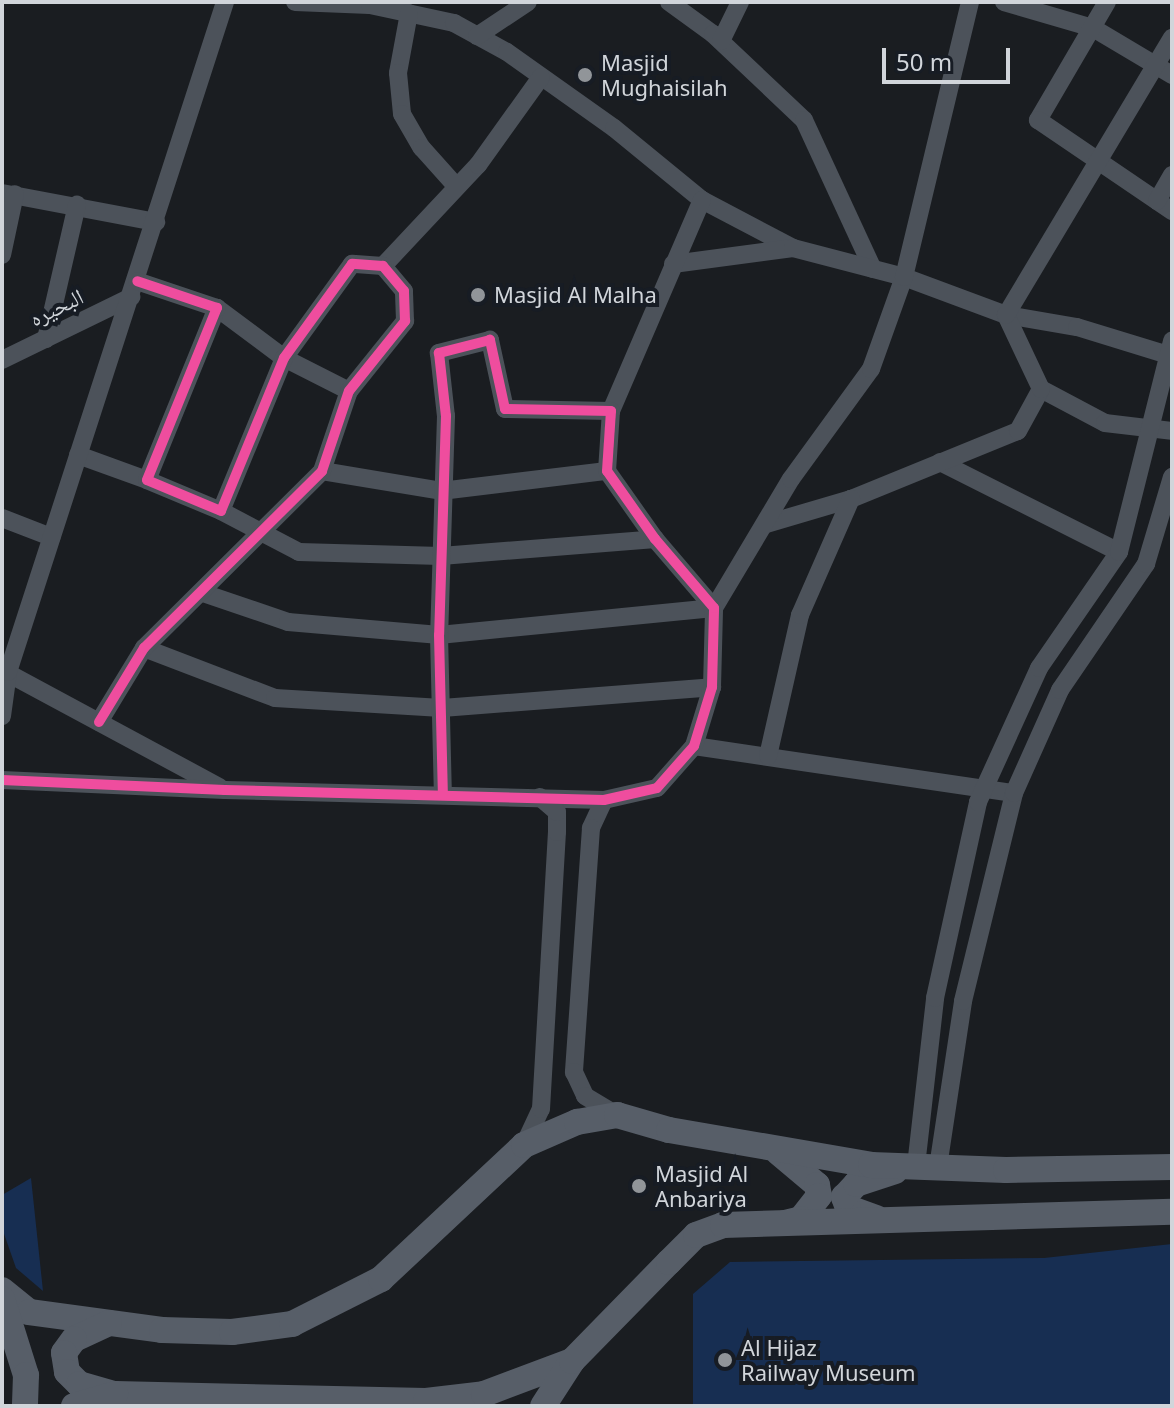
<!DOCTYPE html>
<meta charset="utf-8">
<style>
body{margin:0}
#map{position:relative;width:1174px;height:1408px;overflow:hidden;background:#1a1d21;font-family:"Noto Sans","Noto Naskh Arabic",sans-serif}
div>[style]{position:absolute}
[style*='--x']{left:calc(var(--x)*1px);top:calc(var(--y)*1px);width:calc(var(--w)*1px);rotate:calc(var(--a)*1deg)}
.green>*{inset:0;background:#172e52}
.minor>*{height:18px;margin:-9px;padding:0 9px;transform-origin:9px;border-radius:9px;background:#4c525a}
.secondary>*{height:26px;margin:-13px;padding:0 13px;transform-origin:13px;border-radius:13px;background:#575e68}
.cycleway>*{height:10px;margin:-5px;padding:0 5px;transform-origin:5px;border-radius:5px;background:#ef4d9e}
.dots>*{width:22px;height:22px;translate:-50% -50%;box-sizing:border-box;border:4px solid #171c24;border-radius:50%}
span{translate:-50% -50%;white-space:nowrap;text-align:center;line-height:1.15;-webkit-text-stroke:8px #171c24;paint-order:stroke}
.poi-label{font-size:22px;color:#d1d5da}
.left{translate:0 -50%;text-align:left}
.street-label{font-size:22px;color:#d1d5da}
.frame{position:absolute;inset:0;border:4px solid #d1d5da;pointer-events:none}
.scale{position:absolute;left:882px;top:48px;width:128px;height:36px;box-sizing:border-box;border:4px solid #d1d5da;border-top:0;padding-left:10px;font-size:24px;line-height:28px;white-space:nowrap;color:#d1d5da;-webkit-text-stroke:6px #171c24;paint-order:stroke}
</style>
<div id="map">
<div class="green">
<i style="clip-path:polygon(31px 1178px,43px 1291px,16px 1268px,2px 1228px,2px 1195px)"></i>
<i style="clip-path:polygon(1172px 1244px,1172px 1406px,693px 1406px,693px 1294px,730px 1262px,1044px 1258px)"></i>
</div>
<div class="minor">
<i style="--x:295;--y:2;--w:75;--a:2.3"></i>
<i style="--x:370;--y:5;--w:86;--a:12.1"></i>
<i style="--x:454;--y:23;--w:60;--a:28.7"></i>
<i style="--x:507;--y:52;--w:131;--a:35.4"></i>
<i style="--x:614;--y:128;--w:114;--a:39.3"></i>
<i style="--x:702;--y:200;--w:103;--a:27.8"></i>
<i style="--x:669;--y:2;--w:54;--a:36"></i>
<i style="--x:713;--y:34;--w:125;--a:43.4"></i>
<i style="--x:804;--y:120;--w:164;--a:65.2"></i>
<i style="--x:1004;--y:2;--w:93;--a:16.3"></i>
<i style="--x:1093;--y:28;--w:92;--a:30.7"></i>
<i style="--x:1107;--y:2;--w:137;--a:120.3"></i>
<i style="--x:1038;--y:120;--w:162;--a:34.2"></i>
<i style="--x:409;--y:13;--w:61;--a:100.4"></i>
<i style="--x:398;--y:73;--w:41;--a:84.4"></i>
<i style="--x:402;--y:114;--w:39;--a:60"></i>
<i style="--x:422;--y:148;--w:51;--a:48.2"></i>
<i style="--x:477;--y:36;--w:61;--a:-33.7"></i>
<i style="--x:721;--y:41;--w:43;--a:-64"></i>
<i style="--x:2;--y:193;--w:157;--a:10.7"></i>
<i style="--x:1157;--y:201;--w:30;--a:-60"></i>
<i style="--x:2;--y:255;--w:62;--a:-78"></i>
<i style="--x:673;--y:264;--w:121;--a:-7.6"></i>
<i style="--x:793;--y:248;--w:115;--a:14.6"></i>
<i style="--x:904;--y:277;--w:109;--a:20.4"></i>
<i style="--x:1006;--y:315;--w:72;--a:9.6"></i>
<i style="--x:1077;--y:327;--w:95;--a:17.1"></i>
<i style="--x:383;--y:266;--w:139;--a:-46.8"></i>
<i style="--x:478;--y:165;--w:108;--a:-54.4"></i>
<i style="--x:217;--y:308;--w:84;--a:36.7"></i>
<i style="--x:284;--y:358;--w:73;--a:26.9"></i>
<i style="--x:46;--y:339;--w:138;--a:-77"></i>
<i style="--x:2;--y:360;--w:144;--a:-26"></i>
<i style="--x:1041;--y:389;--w:72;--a:28"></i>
<i style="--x:1105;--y:423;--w:67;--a:6.8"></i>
<i style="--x:611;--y:411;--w:230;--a:-66.7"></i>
<i style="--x:78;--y:455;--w:73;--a:19.9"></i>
<i style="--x:940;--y:462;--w:200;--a:26.7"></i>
<i style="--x:322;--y:471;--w:121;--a:9.5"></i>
<i style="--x:441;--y:491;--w:167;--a:-6.9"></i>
<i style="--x:221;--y:511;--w:88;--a:27.7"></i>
<i style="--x:299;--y:552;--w:142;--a:1.6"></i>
<i style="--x:441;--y:556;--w:215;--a:-4.5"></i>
<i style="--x:2;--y:518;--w:53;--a:21.2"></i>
<i style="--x:766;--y:524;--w:89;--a:-16.4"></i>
<i style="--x:851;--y:499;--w:180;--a:-22.2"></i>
<i style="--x:1018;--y:431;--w:48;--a:-61.3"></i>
<i style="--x:1041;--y:389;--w:82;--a:-115.3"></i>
<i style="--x:1006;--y:315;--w:323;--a:-59.1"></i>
<i style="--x:203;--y:593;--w:90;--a:18.8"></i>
<i style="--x:288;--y:622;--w:152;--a:4.9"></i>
<i style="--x:439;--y:635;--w:276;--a:-5.6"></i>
<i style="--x:714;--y:608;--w:150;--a:-59.2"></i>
<i style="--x:791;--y:479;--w:136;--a:-54"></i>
<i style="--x:871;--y:369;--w:98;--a:-70.3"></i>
<i style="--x:904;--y:277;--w:283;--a:-76.5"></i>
<i style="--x:144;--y:648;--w:140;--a:20.9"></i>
<i style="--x:275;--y:698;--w:167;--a:3.4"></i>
<i style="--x:442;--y:708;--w:271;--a:-4.4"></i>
<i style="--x:2;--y:670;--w:247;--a:28.3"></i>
<i style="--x:2;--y:716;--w:44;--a:-82.2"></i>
<i style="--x:8;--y:672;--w:704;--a:-72.05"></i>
<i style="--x:99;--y:722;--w:87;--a:-58.7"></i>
<i style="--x:144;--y:648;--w:251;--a:-44.8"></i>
<i style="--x:322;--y:471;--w:84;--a:-71.4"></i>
<i style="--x:349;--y:391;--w:90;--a:-51.3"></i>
<i style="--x:405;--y:321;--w:30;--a:-92"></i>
<i style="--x:404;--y:291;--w:33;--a:-130"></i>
<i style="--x:383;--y:266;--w:31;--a:-176"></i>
<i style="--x:352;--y:264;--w:116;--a:125.9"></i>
<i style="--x:284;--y:358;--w:165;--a:112.4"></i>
<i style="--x:221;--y:511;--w:80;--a:-157.3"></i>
<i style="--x:147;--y:480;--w:186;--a:-67.9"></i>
<i style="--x:217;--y:308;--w:84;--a:-161.4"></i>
<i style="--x:694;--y:746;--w:323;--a:8.4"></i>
<i style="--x:768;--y:756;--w:145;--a:-77.2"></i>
<i style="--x:800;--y:615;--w:127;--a:-66.3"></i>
<i style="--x:2;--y:780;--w:223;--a:2.6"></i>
<i style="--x:225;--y:790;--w:379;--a:1.5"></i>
<i style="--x:604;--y:800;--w:54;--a:-12.8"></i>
<i style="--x:657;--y:788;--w:56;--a:-48.6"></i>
<i style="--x:694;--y:746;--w:62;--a:-73"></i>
<i style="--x:712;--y:687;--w:79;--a:-88.5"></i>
<i style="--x:714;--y:608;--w:91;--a:-130.5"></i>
<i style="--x:655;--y:539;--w:83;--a:-125.2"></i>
<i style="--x:607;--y:471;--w:60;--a:-86.2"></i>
<i style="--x:611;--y:411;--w:106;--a:-178.9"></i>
<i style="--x:505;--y:409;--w:71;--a:-102.3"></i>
<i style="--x:490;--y:340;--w:53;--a:165.7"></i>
<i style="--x:439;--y:353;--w:63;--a:83.7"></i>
<i style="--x:446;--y:416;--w:219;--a:91.8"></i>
<i style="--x:439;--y:635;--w:160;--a:88.6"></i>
<i style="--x:604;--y:800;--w:31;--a:115"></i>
<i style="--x:591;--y:828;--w:245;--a:94"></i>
<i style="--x:574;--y:1072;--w:26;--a:65"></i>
<i style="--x:585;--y:1096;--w:37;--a:31"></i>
<i style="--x:524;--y:1145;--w:40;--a:-65"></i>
<i style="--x:541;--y:1109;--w:277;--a:-86.7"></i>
<i style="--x:557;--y:832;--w:20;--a:-90"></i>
<i style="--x:557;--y:812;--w:23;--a:-139"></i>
<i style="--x:916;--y:1166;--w:169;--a:-83.5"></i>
<i style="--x:935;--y:998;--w:201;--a:-77.6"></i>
<i style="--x:978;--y:802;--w:147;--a:-65.5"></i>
<i style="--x:1039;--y:668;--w:141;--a:-55.4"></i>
<i style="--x:1119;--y:552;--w:218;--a:-75.9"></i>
<i style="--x:938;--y:1167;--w:168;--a:-81.4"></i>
<i style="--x:963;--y:1001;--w:214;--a:-76.2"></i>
<i style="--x:1014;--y:793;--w:113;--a:-65.9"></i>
<i style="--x:1060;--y:690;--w:153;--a:-55.7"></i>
<i style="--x:1146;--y:564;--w:91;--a:-73.4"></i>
</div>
<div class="secondary">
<i style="--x:778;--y:1152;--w:51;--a:40.2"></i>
<i style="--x:817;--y:1185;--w:11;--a:80"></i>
<i style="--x:819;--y:1196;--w:29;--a:128"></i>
<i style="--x:801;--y:1219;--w:16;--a:166"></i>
<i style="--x:876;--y:1218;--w:30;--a:-160"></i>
<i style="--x:848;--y:1208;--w:12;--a:-110"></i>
<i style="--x:844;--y:1197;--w:18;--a:-47"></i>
<i style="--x:856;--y:1184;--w:41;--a:-18.4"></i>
<i style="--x:2;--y:1290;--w:35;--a:39"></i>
<i style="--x:29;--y:1312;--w:134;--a:7.7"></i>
<i style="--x:162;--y:1330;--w:70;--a:1.6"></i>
<i style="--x:232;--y:1332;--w:61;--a:-7.6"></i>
<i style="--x:292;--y:1324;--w:100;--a:-26.8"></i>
<i style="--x:381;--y:1279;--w:196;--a:-43.1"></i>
<i style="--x:524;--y:1145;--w:58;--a:-23.5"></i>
<i style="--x:577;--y:1122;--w:41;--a:-9.9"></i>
<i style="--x:617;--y:1115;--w:54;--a:16.1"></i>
<i style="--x:669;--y:1130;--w:205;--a:9.8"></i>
<i style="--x:871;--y:1165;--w:135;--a:2.1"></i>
<i style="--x:1006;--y:1170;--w:166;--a:-1"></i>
<i style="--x:2;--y:1299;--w:80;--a:72.5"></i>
<i style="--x:26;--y:1375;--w:31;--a:92"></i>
<i style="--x:109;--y:1323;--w:38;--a:155"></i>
<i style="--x:74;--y:1339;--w:17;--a:126"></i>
<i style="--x:64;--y:1353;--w:19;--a:81"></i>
<i style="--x:67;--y:1372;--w:17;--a:45"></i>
<i style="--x:79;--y:1384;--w:37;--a:16"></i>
<i style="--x:115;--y:1394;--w:311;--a:1.3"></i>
<i style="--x:426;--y:1401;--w:58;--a:-6.9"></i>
<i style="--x:484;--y:1394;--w:94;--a:-20.6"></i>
<i style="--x:74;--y:1406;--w:43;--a:-16.3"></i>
<i style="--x:543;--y:1406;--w:54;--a:-57.2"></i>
<i style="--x:572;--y:1361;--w:139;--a:-45.6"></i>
<i style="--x:669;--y:1262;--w:38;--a:-45"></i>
<i style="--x:696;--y:1235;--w:29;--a:-20"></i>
<i style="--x:723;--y:1225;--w:449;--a:-1.7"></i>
</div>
<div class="cycleway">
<i style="--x:99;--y:722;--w:87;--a:-58.7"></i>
<i style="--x:144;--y:648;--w:251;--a:-44.8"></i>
<i style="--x:322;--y:471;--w:84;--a:-71.4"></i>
<i style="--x:349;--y:391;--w:90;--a:-51.3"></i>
<i style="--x:405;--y:321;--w:30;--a:-92"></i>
<i style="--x:404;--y:291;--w:33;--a:-130"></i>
<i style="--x:383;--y:266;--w:31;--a:-176"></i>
<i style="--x:352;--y:264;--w:116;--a:125.9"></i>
<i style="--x:284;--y:358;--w:165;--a:112.4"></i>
<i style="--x:221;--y:511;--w:80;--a:-157.3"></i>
<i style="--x:147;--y:480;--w:186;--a:-67.9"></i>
<i style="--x:217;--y:308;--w:84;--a:-161.4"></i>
<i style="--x:2;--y:780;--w:223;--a:2.6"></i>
<i style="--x:225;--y:790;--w:379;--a:1.5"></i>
<i style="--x:604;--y:800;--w:54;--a:-12.8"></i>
<i style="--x:657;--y:788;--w:56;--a:-48.6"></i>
<i style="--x:694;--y:746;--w:62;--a:-73"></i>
<i style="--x:712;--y:687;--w:79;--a:-88.5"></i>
<i style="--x:714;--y:608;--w:91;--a:-130.5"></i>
<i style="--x:655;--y:539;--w:83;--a:-125.2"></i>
<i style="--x:607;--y:471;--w:60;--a:-86.2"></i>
<i style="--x:611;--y:411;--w:106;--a:-178.9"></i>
<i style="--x:505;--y:409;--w:71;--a:-102.3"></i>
<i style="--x:490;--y:340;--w:53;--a:165.7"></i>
<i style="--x:439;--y:353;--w:63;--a:83.7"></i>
<i style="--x:446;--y:416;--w:219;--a:91.8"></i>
<i style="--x:439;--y:635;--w:160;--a:88.6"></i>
</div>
<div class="dots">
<i style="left:585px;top:75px;background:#919599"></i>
<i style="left:478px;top:295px;background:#919599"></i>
<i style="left:639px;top:1186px;background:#919599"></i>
<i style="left:725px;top:1360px;background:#919599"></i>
</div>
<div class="poi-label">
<span class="left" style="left:601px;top:75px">Masjid<br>Mughaisilah</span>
<span class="left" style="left:494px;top:295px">Masjid Al Malha</span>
<span class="left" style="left:655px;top:1186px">Masjid Al<br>Anbariya</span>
<span class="left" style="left:741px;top:1360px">Al Hijaz<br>Railway Museum</span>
</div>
<div class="street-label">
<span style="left:56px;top:307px;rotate:-26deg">البحيره</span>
</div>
<div class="frame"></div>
<div class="scale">50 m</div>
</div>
